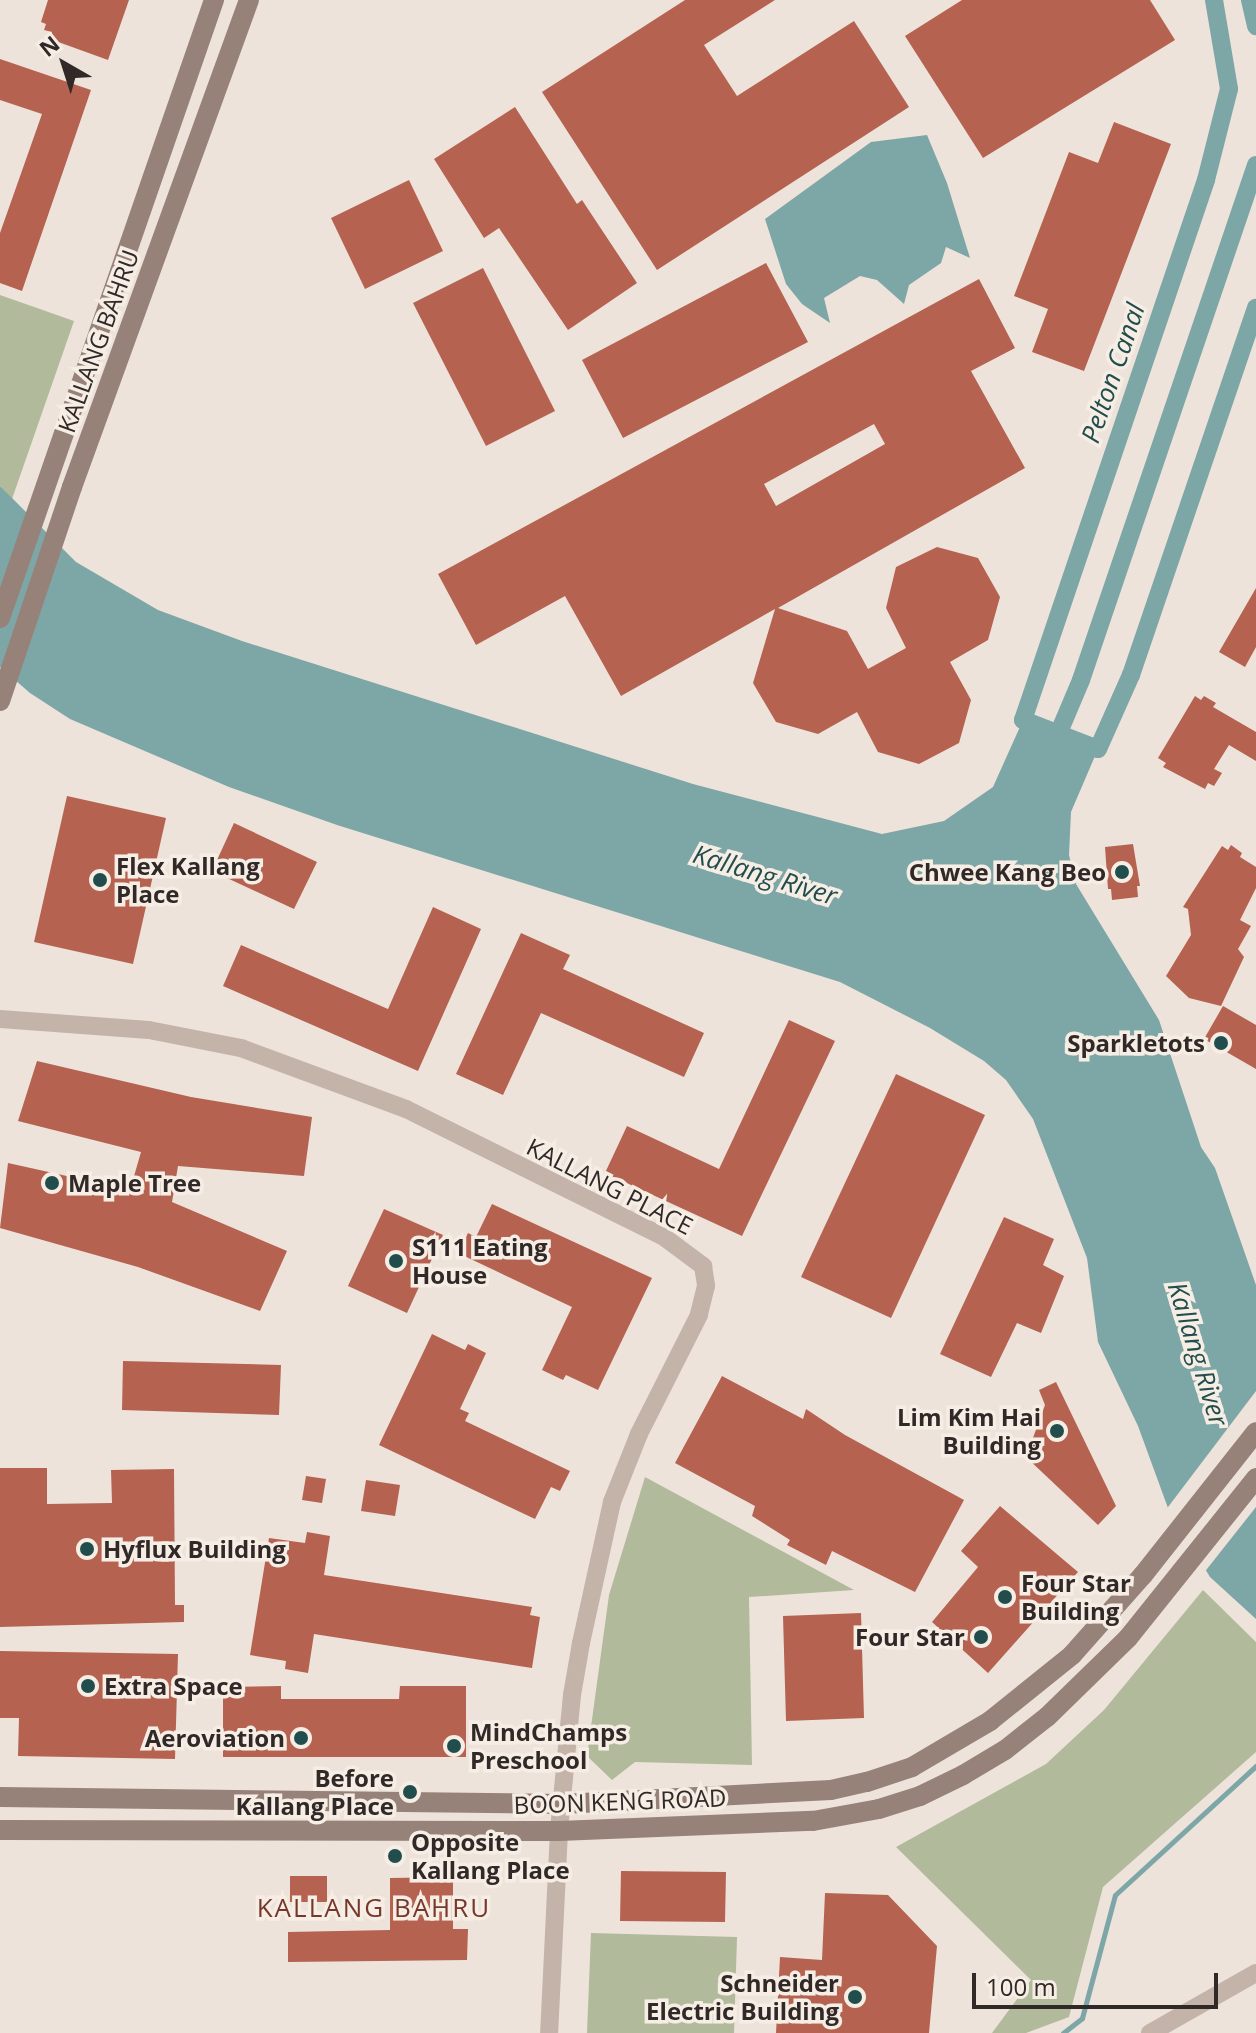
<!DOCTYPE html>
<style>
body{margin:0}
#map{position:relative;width:1256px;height:2033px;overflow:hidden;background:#ede3da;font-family:"Open Sans",sans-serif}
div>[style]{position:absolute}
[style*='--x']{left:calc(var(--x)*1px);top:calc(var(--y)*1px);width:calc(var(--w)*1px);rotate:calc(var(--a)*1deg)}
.green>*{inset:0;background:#b2ba9c}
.water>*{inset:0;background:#7da6a6}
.pier>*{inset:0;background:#ede3da}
.stream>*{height:5px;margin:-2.5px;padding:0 2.5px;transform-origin:2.5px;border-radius:2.5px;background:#7da6a6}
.canal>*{height:18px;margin:-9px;padding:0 9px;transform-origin:9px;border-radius:9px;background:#7da6a6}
.building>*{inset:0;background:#b56250}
.minor>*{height:18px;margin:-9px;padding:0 9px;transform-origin:9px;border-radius:9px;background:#c4b3a8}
.secondary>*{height:20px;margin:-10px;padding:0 10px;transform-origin:10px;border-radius:10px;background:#978279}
.dots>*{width:22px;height:22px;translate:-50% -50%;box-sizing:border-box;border:4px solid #f6ede5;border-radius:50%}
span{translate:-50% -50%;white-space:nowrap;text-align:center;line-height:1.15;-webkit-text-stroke:7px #f6ede5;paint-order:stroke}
.street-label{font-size:24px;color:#312927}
.poi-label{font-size:24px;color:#312927;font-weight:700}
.left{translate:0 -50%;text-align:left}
.right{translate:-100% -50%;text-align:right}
.water-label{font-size:26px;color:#224d4d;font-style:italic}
.neighbourhood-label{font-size:26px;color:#76382b;letter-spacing:2px}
.north{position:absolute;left:24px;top:24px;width:80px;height:80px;-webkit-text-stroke:6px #f6ede5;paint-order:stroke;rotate:321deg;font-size:22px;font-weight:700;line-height:32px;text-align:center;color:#312927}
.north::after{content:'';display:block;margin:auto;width:28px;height:36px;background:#312927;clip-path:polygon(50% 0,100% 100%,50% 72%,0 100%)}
.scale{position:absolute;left:972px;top:1973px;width:246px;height:36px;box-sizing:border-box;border:4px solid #312927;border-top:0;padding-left:10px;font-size:24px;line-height:28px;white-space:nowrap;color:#312927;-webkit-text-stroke:6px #f6ede5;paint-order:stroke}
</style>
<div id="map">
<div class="green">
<i style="clip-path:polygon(0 295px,74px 321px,12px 499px,0 486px)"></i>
<i style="clip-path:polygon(645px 1477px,854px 1590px,749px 1597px,752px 1765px,635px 1762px,612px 1780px,587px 1756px,609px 1595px)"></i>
<i style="clip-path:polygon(1203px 1590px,1256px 1642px,1256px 1752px,1103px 1887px,1069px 2017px,1026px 2033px,992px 2033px,1031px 1980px,896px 1847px,1046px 1764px,1104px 1710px)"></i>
<i style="clip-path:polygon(591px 1933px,737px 1937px,734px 2033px,587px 2033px)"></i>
</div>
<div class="water">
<i style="clip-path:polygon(927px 135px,947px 183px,970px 258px,946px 247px,941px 263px,909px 285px,904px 304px,877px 280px,860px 276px,824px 298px,830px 323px,802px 304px,786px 284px,765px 219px,871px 142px)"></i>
<i style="clip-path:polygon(0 486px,76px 562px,158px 610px,242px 641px,693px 784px,882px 834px,944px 821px,993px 787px,1023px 720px,1098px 749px,1071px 812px,1069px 855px,1076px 884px,1159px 1020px,1201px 1147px,1215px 1168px,1256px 1285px,1256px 1619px,1210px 1577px,1168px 1508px,1138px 1426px,1098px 1342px,1087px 1258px,1033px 1119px,1006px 1080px,984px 1061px,930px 1028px,840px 982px,337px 825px,229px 787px,70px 719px,30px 693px,0 667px)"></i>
</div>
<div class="pier">
<i style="clip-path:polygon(1256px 1391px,1256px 1507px,1203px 1574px,1165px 1511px)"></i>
</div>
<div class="stream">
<i style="--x:1063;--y:2033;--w:24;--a:-38"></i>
<i style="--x:1082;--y:2018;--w:127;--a:-75"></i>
<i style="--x:1115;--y:1895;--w:191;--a:-42.5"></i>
</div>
<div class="canal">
<i style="--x:1214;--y:0;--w:90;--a:80.4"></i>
<i style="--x:1229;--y:89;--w:94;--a:104.2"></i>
<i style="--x:1206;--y:180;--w:570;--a:108.72"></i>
<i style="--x:1023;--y:720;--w:80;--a:21.1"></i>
<i style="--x:1098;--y:749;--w:81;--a:-66"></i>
<i style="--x:1131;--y:675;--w:388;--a:-71.2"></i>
<i style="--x:1250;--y:0;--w:27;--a:77"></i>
<i style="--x:1054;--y:744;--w:69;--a:-67.1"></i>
<i style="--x:1081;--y:680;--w:544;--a:-71.23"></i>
</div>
<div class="building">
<i style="clip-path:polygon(48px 0,129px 0,108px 60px,50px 39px,52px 32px,44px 30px,46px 24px,41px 22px)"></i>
<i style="clip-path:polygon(685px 0,775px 0,704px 45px,737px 96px,854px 21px,909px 107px,657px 270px,542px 92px)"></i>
<i style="clip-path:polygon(962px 0,1150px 0,1175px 40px,983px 158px,905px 36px)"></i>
<i style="clip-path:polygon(0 59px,91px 90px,22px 291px,0 283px,0 233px,42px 114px,0 100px)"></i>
<i style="clip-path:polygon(515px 107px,577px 204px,582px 200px,637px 283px,568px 330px,499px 228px,484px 238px,434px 159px)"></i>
<i style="clip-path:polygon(1114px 122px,1171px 144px,1084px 371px,1032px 352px,1048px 309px,1014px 296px,1069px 152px,1098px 163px)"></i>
<i style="clip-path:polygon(409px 180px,443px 251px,365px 289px,331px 218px)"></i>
<i style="clip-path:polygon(766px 263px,808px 342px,623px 438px,582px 360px)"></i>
<i style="clip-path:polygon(483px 268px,555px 411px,486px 446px,413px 303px)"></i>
<i style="clip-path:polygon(evenodd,979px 279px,1015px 348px,971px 371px,1025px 468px,778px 608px,847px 631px,868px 669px,906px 648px,886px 608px,896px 567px,937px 547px,978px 558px,1000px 597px,988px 640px,950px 662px,971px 700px,959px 743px,919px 764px,878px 752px,857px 712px,818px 734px,776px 722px,753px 683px,775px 609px,621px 696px,565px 596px,476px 645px,438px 574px,979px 279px,874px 424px,885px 444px,776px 506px,764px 484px,874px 424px)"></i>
<i style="clip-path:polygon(1256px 588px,1256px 647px,1245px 667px,1219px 652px)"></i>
<i style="clip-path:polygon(1195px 696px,1201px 700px,1204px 696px,1216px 703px,1213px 707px,1256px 732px,1256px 761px,1229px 745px,1214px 769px,1222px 773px,1214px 786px,1208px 783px,1205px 789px,1163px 767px,1166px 763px,1158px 758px)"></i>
<i style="clip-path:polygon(67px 796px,166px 818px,133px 964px,34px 942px)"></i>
<i style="clip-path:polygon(234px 823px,317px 862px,294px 909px,212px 871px)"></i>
<i style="clip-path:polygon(1133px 844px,1140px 886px,1137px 886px,1138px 897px,1112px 900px,1111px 889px,1108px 889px,1105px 847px)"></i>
<i style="clip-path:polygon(1231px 845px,1242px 853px,1240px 857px,1256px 867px,1256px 888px,1240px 920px,1251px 926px,1238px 949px,1244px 957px,1221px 1006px,1189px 998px,1166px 976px,1191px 935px,1188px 909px,1183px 907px,1222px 846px,1228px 850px)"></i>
<i style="clip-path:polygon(433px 907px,481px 929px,418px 1071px,223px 986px,241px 945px,388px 1009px)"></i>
<i style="clip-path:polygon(521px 933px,570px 955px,563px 969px,704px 1033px,684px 1077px,541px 1013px,503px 1095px,456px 1074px)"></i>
<i style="clip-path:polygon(1223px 1006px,1256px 1025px,1256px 1069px,1204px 1039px)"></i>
<i style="clip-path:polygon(789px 1020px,835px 1041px,742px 1236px,605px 1173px,627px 1126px,719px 1169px)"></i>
<i style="clip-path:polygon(37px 1061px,191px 1097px,312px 1117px,304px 1176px,178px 1166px,172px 1202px,287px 1251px,260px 1311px,138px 1267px,0 1228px,8px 1163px,130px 1190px,141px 1152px,18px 1121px)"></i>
<i style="clip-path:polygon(896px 1074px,985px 1115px,891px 1318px,801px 1277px)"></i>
<i style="clip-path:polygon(492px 1204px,652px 1278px,598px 1390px,566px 1375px,563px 1380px,542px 1370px,572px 1307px,458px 1253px,468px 1233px,476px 1237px)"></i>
<i style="clip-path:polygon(384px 1209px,443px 1235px,407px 1313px,348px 1286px)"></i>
<i style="clip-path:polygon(1004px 1217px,1054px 1239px,1043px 1265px,1064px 1276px,1041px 1333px,1017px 1323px,991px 1377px,940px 1354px)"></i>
<i style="clip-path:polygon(432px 1334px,465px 1350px,468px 1344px,486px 1353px,460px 1409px,469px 1413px,465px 1421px,570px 1471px,560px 1491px,551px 1487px,535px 1519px,379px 1445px)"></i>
<i style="clip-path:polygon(123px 1361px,281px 1365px,279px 1415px,122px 1410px)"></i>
<i style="clip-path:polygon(722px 1376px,803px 1419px,806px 1409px,845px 1435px,964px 1500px,915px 1592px,832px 1551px,826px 1565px,787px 1545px,790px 1540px,752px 1516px,755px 1506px,675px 1463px)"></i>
<i style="clip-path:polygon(1056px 1382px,1116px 1506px,1098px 1525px,1026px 1457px,1045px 1405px,1039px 1390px)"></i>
<i style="clip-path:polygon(0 1468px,47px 1468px,47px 1504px,112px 1503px,111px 1470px,174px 1469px,175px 1605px,184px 1605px,184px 1622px,0 1627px)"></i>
<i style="clip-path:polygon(306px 1476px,326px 1479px,322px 1503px,302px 1500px)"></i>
<i style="clip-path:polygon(366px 1480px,400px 1485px,395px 1516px,361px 1511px)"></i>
<i style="clip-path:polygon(1000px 1506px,1078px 1572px,988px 1673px,932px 1622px,978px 1567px,961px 1551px)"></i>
<i style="clip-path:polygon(307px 1532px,330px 1536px,324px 1575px,532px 1607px,530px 1615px,540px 1617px,532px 1668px,314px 1634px,308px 1673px,285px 1669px,286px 1661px,250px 1655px,269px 1538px,305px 1543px)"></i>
<i style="clip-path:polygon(861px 1613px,864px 1718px,786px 1721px,783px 1616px)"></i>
<i style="clip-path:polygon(0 1651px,178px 1654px,175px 1759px,18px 1756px,19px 1718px,0 1718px)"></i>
<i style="clip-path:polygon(281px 1686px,281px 1699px,399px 1699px,400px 1686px,466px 1686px,466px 1757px,223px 1757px,223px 1687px)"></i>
<i style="clip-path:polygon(621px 1871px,726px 1872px,725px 1922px,620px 1921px)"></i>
<i style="clip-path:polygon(290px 1876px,327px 1876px,327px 1902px,290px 1902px)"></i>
<i style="clip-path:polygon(453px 1877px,453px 1929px,468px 1929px,467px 1960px,288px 1962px,288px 1932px,390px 1930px,390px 1878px)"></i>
<i style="clip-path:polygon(825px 1893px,888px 1895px,937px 1946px,929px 2033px,776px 2033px,780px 1957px,822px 1960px)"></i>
</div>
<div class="minor">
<i style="--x:0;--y:1019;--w:149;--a:4.2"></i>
<i style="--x:149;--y:1030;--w:94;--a:11.1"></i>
<i style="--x:241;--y:1048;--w:176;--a:20.3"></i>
<i style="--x:406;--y:1109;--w:288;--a:26.4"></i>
<i style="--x:664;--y:1237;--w:49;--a:36.6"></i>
<i style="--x:703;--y:1266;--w:20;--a:81"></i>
<i style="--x:706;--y:1286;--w:30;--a:104"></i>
<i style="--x:699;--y:1315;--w:133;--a:116.8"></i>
<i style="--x:639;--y:1434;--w:73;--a:111.7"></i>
<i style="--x:612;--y:1502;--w:144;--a:102.4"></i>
<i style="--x:581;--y:1643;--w:53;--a:99.8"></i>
<i style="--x:572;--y:1695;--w:137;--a:95.5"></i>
<i style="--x:559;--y:1831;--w:202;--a:92.8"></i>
<i style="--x:1150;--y:2033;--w:122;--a:-29.5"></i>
</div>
<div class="secondary">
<i style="--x:0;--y:618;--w:654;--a:-70.9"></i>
<i style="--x:0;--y:701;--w:226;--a:-71.4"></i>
<i style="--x:72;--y:487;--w:518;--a:-70.03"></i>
<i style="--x:0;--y:1797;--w:562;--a:0.71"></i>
<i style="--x:562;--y:1804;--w:269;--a:-3"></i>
<i style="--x:831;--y:1790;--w:37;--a:-13"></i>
<i style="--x:867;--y:1782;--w:47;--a:-18.4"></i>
<i style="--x:912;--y:1767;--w:91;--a:-30.5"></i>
<i style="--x:990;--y:1721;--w:105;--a:-38.8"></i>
<i style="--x:1072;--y:1655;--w:107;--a:-48.4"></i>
<i style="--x:1143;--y:1575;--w:182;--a:-51.7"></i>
<i style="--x:0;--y:1830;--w:559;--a:0.1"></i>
<i style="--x:559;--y:1831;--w:254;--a:-2.3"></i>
<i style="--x:813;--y:1821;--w:67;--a:-10.3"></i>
<i style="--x:879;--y:1809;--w:43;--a:-17.6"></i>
<i style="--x:920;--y:1796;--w:48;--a:-26"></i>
<i style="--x:963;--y:1775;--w:49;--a:-30.8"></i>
<i style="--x:1005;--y:1750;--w:53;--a:-38.2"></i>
<i style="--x:1047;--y:1717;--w:113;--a:-44.3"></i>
<i style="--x:1128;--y:1638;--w:205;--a:-51.3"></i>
</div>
<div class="dots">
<i style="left:1122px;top:872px;background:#224d4d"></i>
<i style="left:100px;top:880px;background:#224d4d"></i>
<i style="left:1221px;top:1043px;background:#224d4d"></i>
<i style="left:52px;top:1183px;background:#224d4d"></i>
<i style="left:396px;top:1261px;background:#224d4d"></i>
<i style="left:1057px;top:1431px;background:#224d4d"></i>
<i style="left:87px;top:1549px;background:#224d4d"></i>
<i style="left:1005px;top:1597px;background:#224d4d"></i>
<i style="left:981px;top:1637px;background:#224d4d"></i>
<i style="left:88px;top:1686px;background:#224d4d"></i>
<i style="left:301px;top:1738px;background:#224d4d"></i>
<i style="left:454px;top:1746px;background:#224d4d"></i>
<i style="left:410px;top:1792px;background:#224d4d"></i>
<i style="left:395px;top:1856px;background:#224d4d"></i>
<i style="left:855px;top:1997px;background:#224d4d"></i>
</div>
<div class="street-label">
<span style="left:98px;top:341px;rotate:-70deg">KALLANG BAHRU</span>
<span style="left:610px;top:1186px;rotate:27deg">KALLANG PLACE</span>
<span style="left:620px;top:1801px;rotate:-2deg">BOON KENG ROAD</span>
</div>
<div class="poi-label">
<span class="left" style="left:116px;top:880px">Flex Kallang<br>Place</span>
<span class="right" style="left:1106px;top:872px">Chwee Kang Beo</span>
<span class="right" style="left:1205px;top:1043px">Sparkletots</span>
<span class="left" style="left:68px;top:1183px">Maple Tree</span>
<span class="left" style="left:412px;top:1261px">S111 Eating<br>House</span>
<span class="right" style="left:1041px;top:1431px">Lim Kim Hai<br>Building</span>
<span class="left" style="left:103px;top:1549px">Hyflux Building</span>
<span class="left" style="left:1021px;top:1597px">Four Star<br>Building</span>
<span class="right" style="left:965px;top:1637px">Four Star</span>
<span class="left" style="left:104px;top:1686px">Extra Space</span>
<span class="left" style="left:470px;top:1746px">MindChamps<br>Preschool</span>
<span class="right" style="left:285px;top:1738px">Aeroviation</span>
<span class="right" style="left:394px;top:1792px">Before<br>Kallang Place</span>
<span class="left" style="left:411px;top:1856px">Opposite<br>Kallang Place</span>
<span class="right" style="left:839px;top:1997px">Schneider<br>Electric Building</span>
</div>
<div class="water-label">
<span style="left:1113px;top:373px;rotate:-71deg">Pelton Canal</span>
<span style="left:765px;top:875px;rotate:17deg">Kallang River</span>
<span style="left:1198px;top:1354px;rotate:73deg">Kallang River</span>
</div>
<div class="neighbourhood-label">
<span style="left:374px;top:1908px">KALLANG BAHRU</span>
</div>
<div class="north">N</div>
<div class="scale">100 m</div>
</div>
